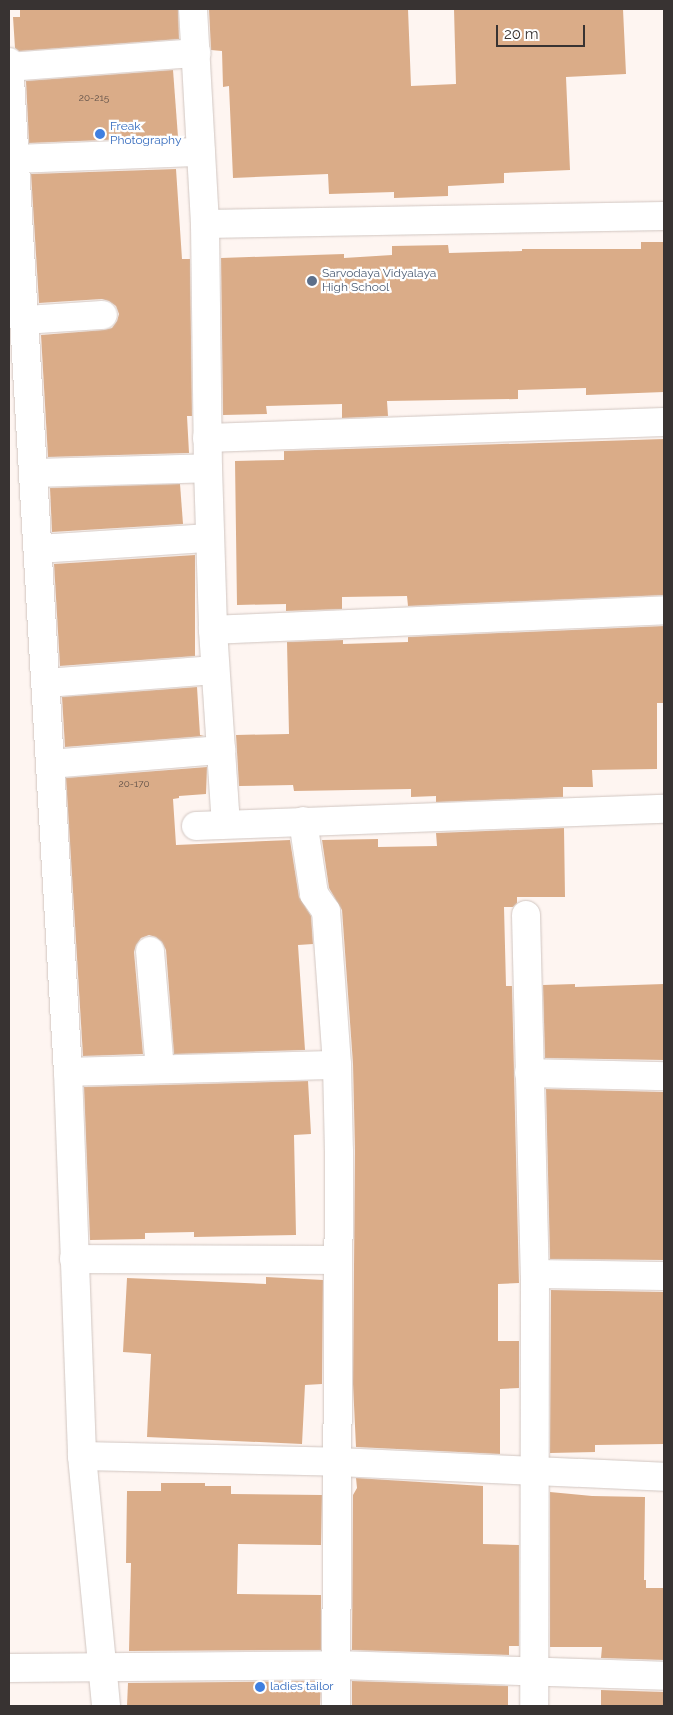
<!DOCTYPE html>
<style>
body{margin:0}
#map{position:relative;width:673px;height:1715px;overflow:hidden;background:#fef5f1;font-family:Raleway,sans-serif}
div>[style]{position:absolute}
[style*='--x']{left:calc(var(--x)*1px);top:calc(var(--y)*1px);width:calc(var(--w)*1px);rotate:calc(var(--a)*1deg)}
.building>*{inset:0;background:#daac88}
.roads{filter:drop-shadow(0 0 1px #d1c6c1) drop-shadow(0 0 1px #d1c6c1)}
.street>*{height:28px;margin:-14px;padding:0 14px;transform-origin:14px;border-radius:14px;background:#fff}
.dots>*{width:14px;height:14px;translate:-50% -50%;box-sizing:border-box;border:2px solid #fff;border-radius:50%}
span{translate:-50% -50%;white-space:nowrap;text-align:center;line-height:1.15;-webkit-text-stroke:4.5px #fff;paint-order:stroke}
.number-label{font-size:10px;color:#605148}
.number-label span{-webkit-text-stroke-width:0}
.shop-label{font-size:12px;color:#366cbe}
.left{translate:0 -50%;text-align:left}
.service-label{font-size:12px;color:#4e5e75}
.frame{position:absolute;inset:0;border:10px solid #383332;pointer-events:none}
.scale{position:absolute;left:496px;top:25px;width:89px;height:22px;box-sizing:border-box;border:2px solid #383332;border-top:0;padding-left:6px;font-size:15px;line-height:18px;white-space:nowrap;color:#383332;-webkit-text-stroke:4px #fff;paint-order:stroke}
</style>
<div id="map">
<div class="building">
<i style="clip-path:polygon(20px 9px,178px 9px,179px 39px,19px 51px,15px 48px,13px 17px,20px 17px)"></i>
<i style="clip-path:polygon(209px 9px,408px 9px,411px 86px,456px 84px,454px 9px,623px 9px,626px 74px,566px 77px,570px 170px,504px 173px,504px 183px,448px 186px,448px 196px,394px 198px,394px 192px,329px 194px,328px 174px,233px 178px,229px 86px,223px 87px,222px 51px,211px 50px)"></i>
<i style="clip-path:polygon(173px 70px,178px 137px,29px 143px,26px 81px)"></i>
<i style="clip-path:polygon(176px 169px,182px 259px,190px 259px,192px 416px,187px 416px,189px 453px,48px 457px,41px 335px,104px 330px,112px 328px,117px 321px,119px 314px,116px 306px,109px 301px,102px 299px,39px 303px,31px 174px)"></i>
<i style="clip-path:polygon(641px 242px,664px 242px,664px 392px,586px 395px,586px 388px,518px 390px,518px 399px,387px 401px,388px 416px,342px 418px,342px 404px,266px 406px,267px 414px,223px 415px,221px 258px,344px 254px,344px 258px,392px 255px,392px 246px,448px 245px,449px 253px,522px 251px,522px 249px,641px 249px)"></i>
<i style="clip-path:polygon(664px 439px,664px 595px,408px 606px,407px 596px,342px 597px,342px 609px,286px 611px,286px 604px,237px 605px,235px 461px,284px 460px,284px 451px)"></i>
<i style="clip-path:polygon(180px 484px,183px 524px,52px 532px,50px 488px)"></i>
<i style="clip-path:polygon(195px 555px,195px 656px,60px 666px,54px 564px)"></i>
<i style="clip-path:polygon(664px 626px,664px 703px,657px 703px,657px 769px,592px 770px,593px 787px,563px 787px,563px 797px,436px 802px,436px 796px,411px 797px,411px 789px,294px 791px,293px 785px,239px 786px,236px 735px,289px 734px,287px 642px,343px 640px,343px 644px,408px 642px,408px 637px)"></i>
<i style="clip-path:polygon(197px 687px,200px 735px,204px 736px,65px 747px,62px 697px)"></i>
<i style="clip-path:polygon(207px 767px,206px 794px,179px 796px,179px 798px,173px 799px,176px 845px,290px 840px,299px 897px,311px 916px,313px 944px,298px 945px,305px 1050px,174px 1054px,166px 950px,162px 942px,156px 937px,149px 935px,141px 938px,136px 945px,134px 952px,143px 1054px,83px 1056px,66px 778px)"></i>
<i style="clip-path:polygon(564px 828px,565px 897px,517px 897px,517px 903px,513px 907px,504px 907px,506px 986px,512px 986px,519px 1283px,498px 1284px,498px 1341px,519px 1341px,519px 1388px,500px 1389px,500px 1454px,356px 1447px,353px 1384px,355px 1151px,353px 1064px,342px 910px,329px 888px,322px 840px,378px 839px,378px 847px,437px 846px,436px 833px)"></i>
<i style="clip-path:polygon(575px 984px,575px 987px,664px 984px,664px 1060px,545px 1058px,543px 985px)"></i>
<i style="clip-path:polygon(308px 1081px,311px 1134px,294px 1135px,296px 1235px,194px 1237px,194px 1232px,145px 1233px,145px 1239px,90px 1240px,84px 1087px)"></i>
<i style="clip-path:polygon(546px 1089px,664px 1092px,664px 1260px,550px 1259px)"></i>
<i style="clip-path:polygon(266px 1277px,323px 1280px,322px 1384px,305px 1385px,302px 1444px,147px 1437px,151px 1354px,123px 1352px,127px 1278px,266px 1284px)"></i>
<i style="clip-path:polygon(551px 1290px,664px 1292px,664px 1444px,595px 1445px,595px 1452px,550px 1453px)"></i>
<i style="clip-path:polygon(356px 1478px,483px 1486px,483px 1544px,519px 1545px,519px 1646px,509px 1646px,509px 1655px,352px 1650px,353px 1495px,357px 1488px)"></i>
<i style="clip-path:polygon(161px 1483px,205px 1483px,205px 1486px,231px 1486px,231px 1494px,322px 1495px,321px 1545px,238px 1544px,237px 1594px,321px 1595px,321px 1650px,129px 1651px,131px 1563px,126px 1563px,127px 1491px,161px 1491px)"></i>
<i style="clip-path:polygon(550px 1492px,592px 1496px,645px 1497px,644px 1580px,646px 1580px,646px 1588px,664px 1588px,664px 1660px,601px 1658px,602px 1647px,550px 1647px)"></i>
<i style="clip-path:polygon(321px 1681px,320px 1706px,127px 1706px,128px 1683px)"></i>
<i style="clip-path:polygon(352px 1681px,508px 1686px,508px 1706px,352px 1706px)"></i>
<i style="clip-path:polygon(601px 1690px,664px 1692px,664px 1706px,601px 1706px)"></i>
</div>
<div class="roads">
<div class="street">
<i style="--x:193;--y:9;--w:215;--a:86.8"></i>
<i style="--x:205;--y:224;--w:244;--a:89.3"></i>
<i style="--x:208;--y:468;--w:162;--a:88.2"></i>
<i style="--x:213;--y:630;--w:194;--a:86.2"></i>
<i style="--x:9;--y:62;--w:1012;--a:86.66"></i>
<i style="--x:68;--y:1072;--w:269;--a:-1.5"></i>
<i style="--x:9;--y:67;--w:188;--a:-4.3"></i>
<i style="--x:16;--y:159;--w:185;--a:-2.2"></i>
<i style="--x:205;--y:224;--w:459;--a:-1"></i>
<i style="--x:25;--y:320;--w:78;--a:-3.7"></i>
<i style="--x:207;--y:438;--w:457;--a:-2"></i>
<i style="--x:34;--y:473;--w:174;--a:-1.6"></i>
<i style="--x:38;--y:549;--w:172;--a:-3.7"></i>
<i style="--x:213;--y:630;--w:451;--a:-2.5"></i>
<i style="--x:46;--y:683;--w:169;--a:-4.4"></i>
<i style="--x:50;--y:764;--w:172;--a:-4.7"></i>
<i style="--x:303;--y:821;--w:74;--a:81.4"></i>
<i style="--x:314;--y:894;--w:21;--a:55"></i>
<i style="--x:326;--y:911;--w:154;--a:85.9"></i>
<i style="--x:337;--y:1065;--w:86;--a:88.7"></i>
<i style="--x:339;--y:1151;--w:555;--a:90.31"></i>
<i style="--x:196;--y:826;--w:468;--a:-2.1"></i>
<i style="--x:526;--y:915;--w:359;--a:88.6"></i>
<i style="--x:535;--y:1274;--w:432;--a:90.1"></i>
<i style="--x:150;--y:951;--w:118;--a:85.2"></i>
<i style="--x:68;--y:1072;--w:384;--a:87.9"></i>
<i style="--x:82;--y:1456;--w:251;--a:84.5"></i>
<i style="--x:529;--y:1073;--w:135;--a:1.3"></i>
<i style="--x:74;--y:1259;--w:264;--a:0.2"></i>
<i style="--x:535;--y:1274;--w:129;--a:0.9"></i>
<i style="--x:82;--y:1456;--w:256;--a:1.3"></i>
<i style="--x:338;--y:1462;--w:326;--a:2.6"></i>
<i style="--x:9;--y:1668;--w:329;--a:-0.5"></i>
<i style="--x:338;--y:1665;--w:326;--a:1.9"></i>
</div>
</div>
<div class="dots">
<i style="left:100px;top:134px;background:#3f7fe0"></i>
<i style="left:312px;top:281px;background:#5c6f8a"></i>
<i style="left:260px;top:1687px;background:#3f7fe0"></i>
</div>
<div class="number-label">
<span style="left:94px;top:98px">20-215</span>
<span style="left:134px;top:784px">20-170</span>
</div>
<div class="shop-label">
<span class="left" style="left:110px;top:134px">Freak<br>Photography</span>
<span class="left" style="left:270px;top:1687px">ladies tailor</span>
</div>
<div class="service-label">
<span class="left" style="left:322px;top:281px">Sarvodaya Vidyalaya<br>High School</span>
</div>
<div class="frame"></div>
<div class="scale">20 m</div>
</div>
